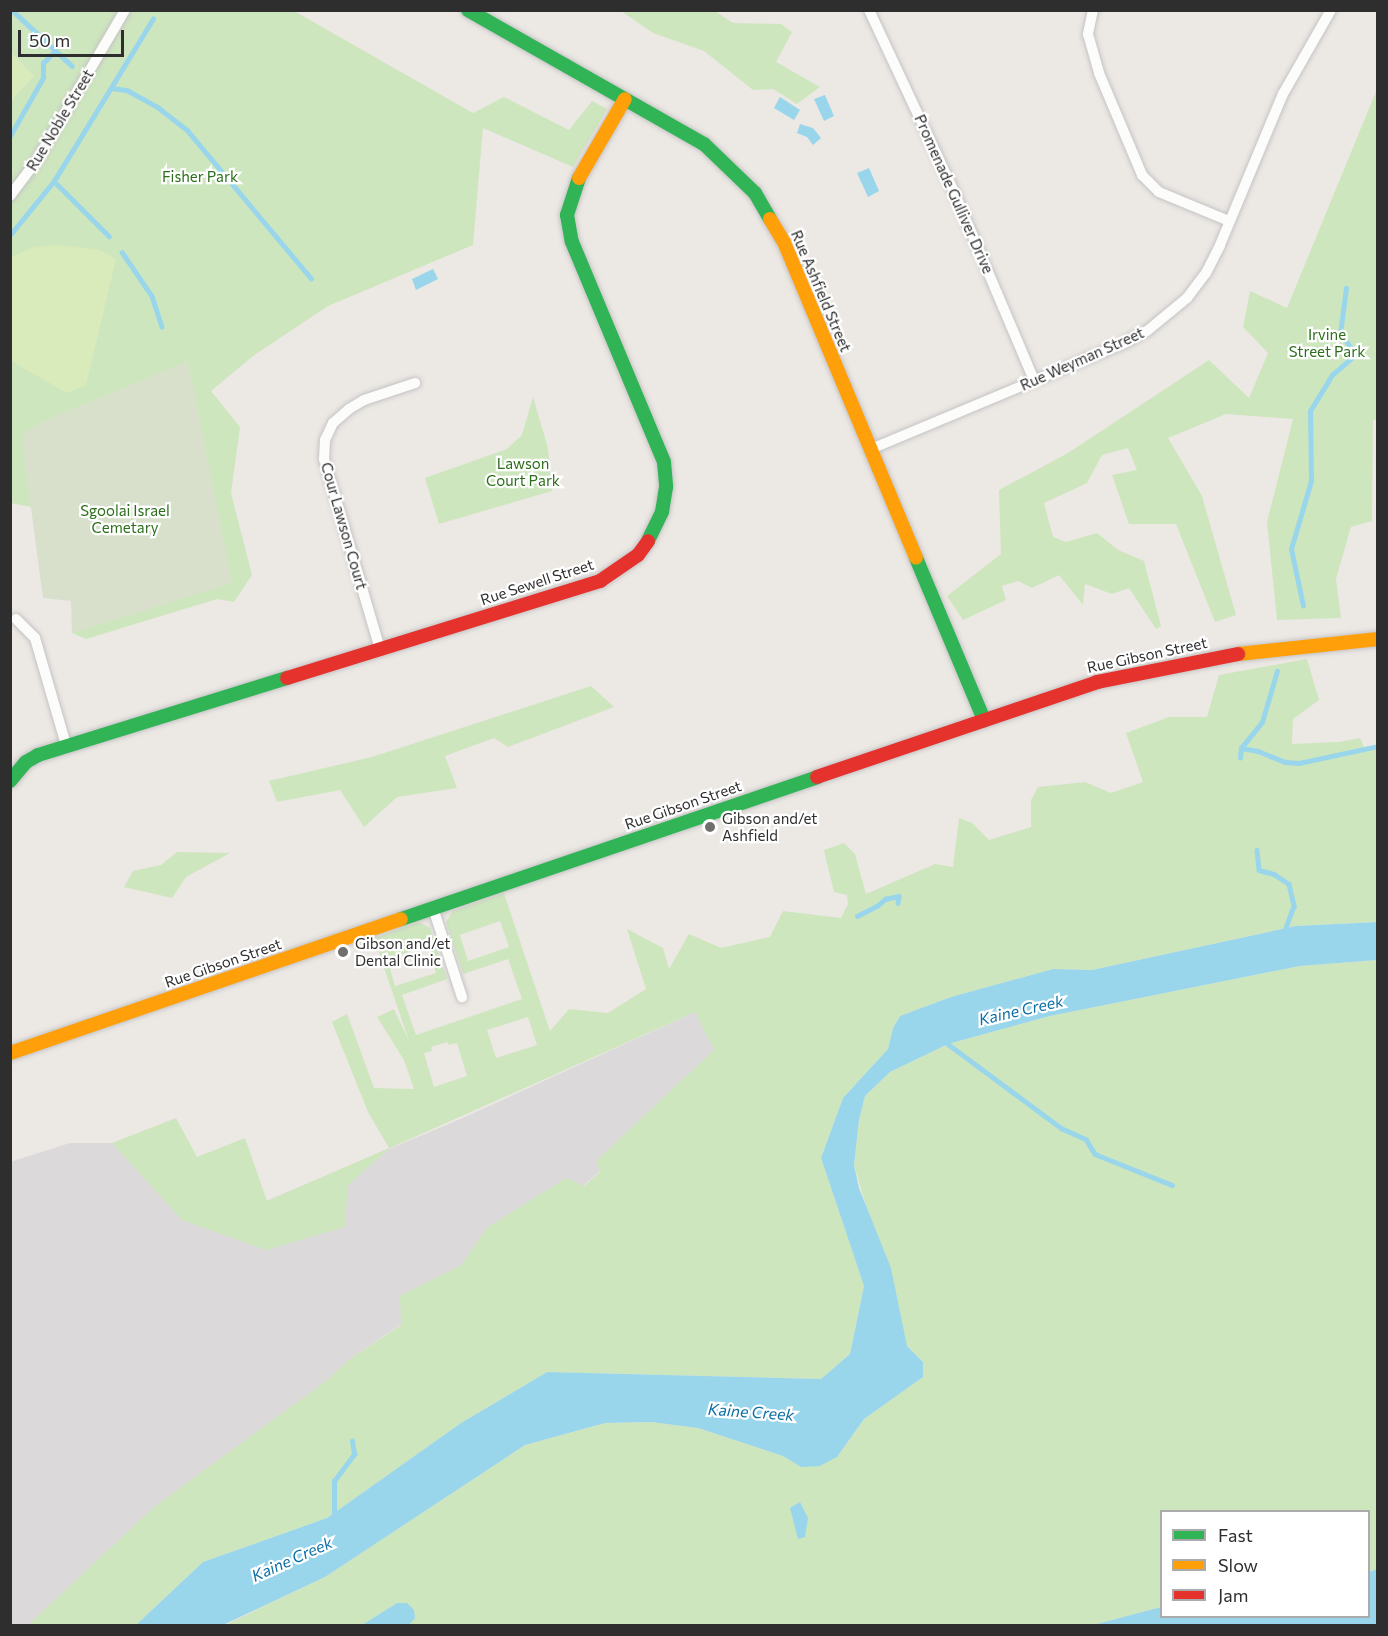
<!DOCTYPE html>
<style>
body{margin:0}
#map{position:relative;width:1388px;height:1636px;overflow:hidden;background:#ece8e4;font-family:Commissioner,sans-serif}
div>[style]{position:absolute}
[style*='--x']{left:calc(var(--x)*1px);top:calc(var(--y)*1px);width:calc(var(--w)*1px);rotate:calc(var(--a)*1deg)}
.industrial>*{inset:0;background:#dcd9db}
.green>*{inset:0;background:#cee6be}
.cemetery>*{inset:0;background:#d8e0cc}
.pitch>*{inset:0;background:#d9eabb}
.water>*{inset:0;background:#99d6ec}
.stream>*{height:4.5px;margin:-2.25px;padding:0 2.25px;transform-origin:2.25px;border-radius:2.25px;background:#99d6ec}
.roads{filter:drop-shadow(0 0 2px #c5c4c5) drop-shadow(0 0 2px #c5c4c5)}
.street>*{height:10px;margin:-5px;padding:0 5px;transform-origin:5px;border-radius:5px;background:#fcfcfb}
.fast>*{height:14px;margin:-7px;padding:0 7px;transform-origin:7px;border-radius:7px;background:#30b455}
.slow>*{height:14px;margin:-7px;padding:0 7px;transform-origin:7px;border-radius:7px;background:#ff9f0a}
.jam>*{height:14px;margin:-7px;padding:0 7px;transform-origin:7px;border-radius:7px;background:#e5322d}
.dots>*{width:16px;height:16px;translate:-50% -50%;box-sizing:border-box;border:3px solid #fff;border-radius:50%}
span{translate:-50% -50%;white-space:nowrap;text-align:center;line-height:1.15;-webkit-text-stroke:4.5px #fff;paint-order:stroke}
.street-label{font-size:15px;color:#2e2e2e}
.park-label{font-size:15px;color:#2c6e1b}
.poi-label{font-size:15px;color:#2e2e2e}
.left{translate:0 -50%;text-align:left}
.water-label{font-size:16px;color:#0d6fa3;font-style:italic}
.frame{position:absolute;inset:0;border:12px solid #2e2e2e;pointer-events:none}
.legend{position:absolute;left:1160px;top:1510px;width:210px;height:108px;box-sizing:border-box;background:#fff;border:2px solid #ababab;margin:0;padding:8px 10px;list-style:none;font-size:18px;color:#2e2e2e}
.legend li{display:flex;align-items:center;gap:12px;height:30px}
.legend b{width:30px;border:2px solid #ababab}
.scale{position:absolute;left:18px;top:30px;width:106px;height:27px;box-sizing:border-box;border:3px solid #2e2e2e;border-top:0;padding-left:8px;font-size:18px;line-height:21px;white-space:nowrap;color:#2e2e2e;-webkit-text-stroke:4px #fff;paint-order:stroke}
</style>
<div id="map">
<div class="industrial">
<i style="clip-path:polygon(695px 1012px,721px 1058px,600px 1171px,511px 1250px,351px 1358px,326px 1381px,154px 1507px,28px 1626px,10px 1625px,10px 1162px,70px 1143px,112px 1143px,203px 1195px,266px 1201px,465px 1117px)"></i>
</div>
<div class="green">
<i style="clip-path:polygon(10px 11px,294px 11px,473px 113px,504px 97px,569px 130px,592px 101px,607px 109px,573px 167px,483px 128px,473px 245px,328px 306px,253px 356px,211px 391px,240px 427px,231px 493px,252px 575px,234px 602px,217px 599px,86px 639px,72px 633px,87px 610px,31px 507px,11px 503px)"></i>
<i style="clip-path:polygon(621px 11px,715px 11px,733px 23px,781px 24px,792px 32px,776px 62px,820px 87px,797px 104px,773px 89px,753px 90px,704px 51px,653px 33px)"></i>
<i style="clip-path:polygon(1377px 89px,1378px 420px,1373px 420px,1372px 521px,1351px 527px,1336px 579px,1341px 618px,1277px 620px,1267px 522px,1293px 419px,1226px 414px,1168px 438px,1202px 496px,1236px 615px,1215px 622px,1176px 524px,1129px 524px,1112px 475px,1137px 470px,1128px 448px,1102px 455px,1087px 483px,1044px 503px,1053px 537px,1066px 542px,1097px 533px,1118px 550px,1144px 561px,1161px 626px,1156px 629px,1129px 588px,1112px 594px,1085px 584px,1083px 605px,1059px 575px,1032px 588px,1018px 581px,1002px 586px,1006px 600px,963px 620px,947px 596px,1001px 554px,999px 490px,1068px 453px,1209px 360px,1249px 398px,1268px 353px,1243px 327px,1250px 291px,1287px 308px)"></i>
<i style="clip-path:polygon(533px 397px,548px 448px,552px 491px,439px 524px,425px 478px,507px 449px,522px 435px)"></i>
<i style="clip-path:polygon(evenodd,1307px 659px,1319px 700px,1293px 719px,1292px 744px,1339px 742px,1360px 738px,1365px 749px,1377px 746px,1377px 922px,1296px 926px,1092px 970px,1053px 969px,951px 997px,900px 1016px,893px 1028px,888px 1049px,843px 1098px,821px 1158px,864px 1286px,850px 1354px,821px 1379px,547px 1372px,461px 1423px,327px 1518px,203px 1562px,136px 1625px,27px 1626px,154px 1507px,326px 1381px,351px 1358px,401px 1325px,400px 1296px,461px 1265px,488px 1227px,566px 1178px,584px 1186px,600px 1172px,596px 1161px,714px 1050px,695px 1012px,390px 1148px,348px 1185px,345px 1227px,266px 1250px,182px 1220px,112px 1143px,176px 1118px,197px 1157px,245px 1138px,267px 1201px,389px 1148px,368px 1112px,332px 1022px,347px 1014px,374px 1088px,414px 1089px,404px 1060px,377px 1017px,394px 1009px,409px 1041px,374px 938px,419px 922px,430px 928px,447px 979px,402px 995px,416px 1035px,522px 999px,508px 959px,463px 974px,446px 922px,453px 911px,504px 893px,550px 1031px,569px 1009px,608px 1013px,646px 989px,627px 929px,663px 948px,669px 969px,689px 934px,721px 948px,770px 937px,783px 911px,841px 918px,848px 904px,847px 895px,834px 892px,824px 850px,844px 843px,855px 854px,866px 894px,935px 864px,953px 867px,959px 818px,972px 823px,989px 840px,1031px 827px,1031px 800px,1038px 787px,1085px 782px,1111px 793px,1143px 782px,1126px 733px,1169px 717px,1207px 717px,1219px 675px,1307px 659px,500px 921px,509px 947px,468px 961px,460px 935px,500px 921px,1307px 659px,428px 946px,436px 973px,395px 986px,387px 959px,428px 946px,1307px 659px,528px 1017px,537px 1045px,496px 1058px,487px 1030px,528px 1017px,1307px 659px,447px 1042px,449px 1045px,457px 1043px,467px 1076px,434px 1087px,424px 1053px,432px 1051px,431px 1047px,447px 1042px)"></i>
<i style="clip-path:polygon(591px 686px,614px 707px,508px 747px,494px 738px,445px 756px,457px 788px,397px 797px,364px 827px,340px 790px,277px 802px,269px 781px,372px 757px)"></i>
<i style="clip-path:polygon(177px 852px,230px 853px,186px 877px,172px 898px,124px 887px,133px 871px,161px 865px)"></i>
<i style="clip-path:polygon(1377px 960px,1377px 1569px,1369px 1572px,1368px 1512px,1162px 1512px,1161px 1607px,1093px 1625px,399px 1626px,397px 1603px,362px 1625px,223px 1626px,325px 1577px,525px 1445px,605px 1423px,651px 1422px,698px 1428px,783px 1456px,801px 1467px,837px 1457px,864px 1419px,923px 1377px,923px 1362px,907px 1346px,854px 1165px,859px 1120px,865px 1096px,890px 1072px,948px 1044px,1050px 1016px,1300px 966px)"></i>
</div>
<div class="cemetery">
<i style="clip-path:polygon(188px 361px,232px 583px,72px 633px,71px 601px,43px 598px,22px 440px,24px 434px,37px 424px)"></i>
</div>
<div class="pitch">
<i style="clip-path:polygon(10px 51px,34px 76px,11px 101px,10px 101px)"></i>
<i style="clip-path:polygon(57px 245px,100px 250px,116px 259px,86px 385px,67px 393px,11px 361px,11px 257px,34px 247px)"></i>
</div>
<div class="water">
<i style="clip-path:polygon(825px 95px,834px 116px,824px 121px,814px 99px)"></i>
<i style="clip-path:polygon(780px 97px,800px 110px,794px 120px,774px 108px)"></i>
<i style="clip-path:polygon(800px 124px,813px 128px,821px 138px,813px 145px,807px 137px,797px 133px)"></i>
<i style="clip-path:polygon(869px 168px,879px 191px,868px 197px,857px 173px)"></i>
<i style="clip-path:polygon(433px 269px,438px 279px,416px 290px,412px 279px)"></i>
<i style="clip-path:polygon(1377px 922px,1377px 960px,1300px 966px,1050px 1016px,948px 1044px,890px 1072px,865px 1096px,859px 1120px,854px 1165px,859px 1188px,891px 1268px,907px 1346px,923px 1362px,923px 1377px,864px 1419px,837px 1457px,820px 1466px,801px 1467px,783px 1456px,698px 1428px,651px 1422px,605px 1423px,525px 1445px,325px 1577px,223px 1625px,136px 1625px,203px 1562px,327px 1518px,461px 1423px,547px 1372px,821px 1379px,850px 1354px,864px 1286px,821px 1158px,843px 1098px,888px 1049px,893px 1028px,900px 1016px,951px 997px,1053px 969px,1092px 970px,1296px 926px)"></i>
<i style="clip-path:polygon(800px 1502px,808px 1518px,805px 1537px,798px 1539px,790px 1508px)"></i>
<i style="clip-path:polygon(1377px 1569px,1377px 1625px,1093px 1625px,1161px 1607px,1162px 1616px,1368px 1616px,1369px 1572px)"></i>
<i style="clip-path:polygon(397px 1603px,407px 1603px,414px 1610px,415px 1618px,409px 1625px,362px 1625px)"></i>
</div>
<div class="stream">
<i style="--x:12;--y:10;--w:82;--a:43"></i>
<i style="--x:112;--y:88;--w:15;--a:8"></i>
<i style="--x:127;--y:90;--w:37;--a:29"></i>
<i style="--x:159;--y:108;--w:37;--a:38"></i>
<i style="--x:188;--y:131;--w:192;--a:50.1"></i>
<i style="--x:10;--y:136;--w:67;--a:-60.4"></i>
<i style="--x:43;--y:78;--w:15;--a:-90"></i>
<i style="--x:43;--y:63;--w:17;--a:-45"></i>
<i style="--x:54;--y:181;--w:78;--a:45"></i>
<i style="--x:10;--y:235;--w:70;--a:-50.8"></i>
<i style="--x:54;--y:181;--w:190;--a:-58.6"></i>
<i style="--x:122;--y:252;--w:53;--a:55.7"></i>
<i style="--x:152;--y:296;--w:32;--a:72"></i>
<i style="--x:1303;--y:606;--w:58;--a:-101.9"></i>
<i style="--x:1291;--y:549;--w:71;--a:-73.6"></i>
<i style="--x:1311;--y:481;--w:70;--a:-90.8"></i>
<i style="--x:1310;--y:411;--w:42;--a:-58.6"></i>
<i style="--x:1332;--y:375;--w:32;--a:-41"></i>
<i style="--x:1356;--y:354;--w:26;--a:-129"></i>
<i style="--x:1340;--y:334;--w:46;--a:-82.6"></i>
<i style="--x:1241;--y:748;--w:17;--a:10"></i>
<i style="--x:1258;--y:751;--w:29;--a:22"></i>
<i style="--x:1285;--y:762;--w:14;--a:4"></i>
<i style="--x:1299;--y:763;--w:81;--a:-12.1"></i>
<i style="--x:1240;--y:758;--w:10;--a:-84"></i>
<i style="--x:1241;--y:748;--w:33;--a:-51"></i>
<i style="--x:1262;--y:722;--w:53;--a:-73.6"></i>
<i style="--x:1257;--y:850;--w:20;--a:84"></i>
<i style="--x:1259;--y:870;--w:16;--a:15"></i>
<i style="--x:1274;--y:874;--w:18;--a:34"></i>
<i style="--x:1289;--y:884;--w:23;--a:77"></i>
<i style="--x:1294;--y:906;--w:23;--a:110"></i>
<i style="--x:857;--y:916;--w:22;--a:-27"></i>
<i style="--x:877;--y:906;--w:11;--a:-41"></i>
<i style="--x:885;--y:899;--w:14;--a:-12"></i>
<i style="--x:899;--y:896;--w:7;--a:98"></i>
<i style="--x:948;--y:1044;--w:141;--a:36.6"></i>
<i style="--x:1061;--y:1128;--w:27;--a:24"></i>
<i style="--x:1086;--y:1139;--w:17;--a:59"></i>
<i style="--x:1095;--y:1154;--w:83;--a:21.9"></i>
<i style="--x:334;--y:1513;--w:32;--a:-90"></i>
<i style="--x:334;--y:1481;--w:34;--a:-53"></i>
<i style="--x:354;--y:1454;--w:13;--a:-99"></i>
</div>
<div class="roads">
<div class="street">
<i style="--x:869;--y:10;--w:203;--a:64.9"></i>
<i style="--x:955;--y:194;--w:202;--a:67"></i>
<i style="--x:1093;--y:10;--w:25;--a:102"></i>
<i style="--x:1088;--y:34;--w:41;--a:74.2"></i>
<i style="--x:1099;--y:73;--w:111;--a:67.1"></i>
<i style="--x:1142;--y:175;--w:24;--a:45"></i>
<i style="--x:1159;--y:192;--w:76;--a:22.5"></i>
<i style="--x:10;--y:196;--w:45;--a:-53.1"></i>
<i style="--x:37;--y:160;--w:174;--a:-59.6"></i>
<i style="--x:871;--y:449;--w:274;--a:-22.7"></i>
<i style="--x:1124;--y:343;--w:26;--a:-28"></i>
<i style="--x:1147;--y:331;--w:52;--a:-39.5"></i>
<i style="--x:1187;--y:298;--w:31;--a:-53"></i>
<i style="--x:1206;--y:273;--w:31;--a:-63"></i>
<i style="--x:1220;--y:245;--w:164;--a:-67.4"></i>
<i style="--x:1283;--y:94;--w:97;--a:-60.3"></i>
<i style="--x:16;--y:619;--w:27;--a:45"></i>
<i style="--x:35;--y:638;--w:111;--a:73.8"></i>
<i style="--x:380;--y:649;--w:198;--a:-106.4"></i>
<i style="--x:324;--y:459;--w:19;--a:-87"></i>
<i style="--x:325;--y:440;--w:19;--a:-65"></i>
<i style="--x:333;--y:423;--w:21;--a:-41"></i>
<i style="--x:349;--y:409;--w:17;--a:-31"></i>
<i style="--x:364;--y:400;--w:54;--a:-18.4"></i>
<i style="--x:433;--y:908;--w:94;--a:72"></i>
</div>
<div class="fast">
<i style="--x:468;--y:10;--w:271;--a:29.6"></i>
<i style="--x:704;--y:144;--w:71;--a:43.9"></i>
<i style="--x:755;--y:193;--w:30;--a:60"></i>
<i style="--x:579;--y:178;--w:39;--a:108"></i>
<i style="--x:567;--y:215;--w:27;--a:80"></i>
<i style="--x:572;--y:242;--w:238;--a:67.3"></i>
<i style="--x:664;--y:462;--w:25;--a:85"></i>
<i style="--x:666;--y:487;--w:25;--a:99"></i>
<i style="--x:662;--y:512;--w:32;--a:116"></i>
<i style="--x:916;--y:558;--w:176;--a:67.2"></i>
<i style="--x:10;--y:781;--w:25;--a:-50"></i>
<i style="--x:26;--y:762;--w:14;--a:-30"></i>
<i style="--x:38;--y:755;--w:261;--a:-17.2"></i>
<i style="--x:401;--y:919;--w:440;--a:-18.8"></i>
</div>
<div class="slow">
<i style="--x:579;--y:178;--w:91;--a:-59.8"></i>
<i style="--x:770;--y:219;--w:27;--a:59"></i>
<i style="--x:784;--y:242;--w:342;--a:67.3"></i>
<i style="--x:1238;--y:654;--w:141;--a:-6.1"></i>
<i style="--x:10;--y:1053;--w:413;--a:-18.9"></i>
</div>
<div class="jam">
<i style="--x:287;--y:678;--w:328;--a:-17.2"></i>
<i style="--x:600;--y:581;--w:46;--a:-34.4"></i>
<i style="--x:638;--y:555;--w:17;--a:-54"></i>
<i style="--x:817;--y:777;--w:296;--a:-18.7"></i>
<i style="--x:1097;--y:682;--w:144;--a:-11.2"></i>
</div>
</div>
<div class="dots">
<i style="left:710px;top:827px;background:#706f6e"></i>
<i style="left:343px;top:952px;background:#706f6e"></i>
</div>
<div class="street-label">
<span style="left:60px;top:120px;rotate:-59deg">Rue Noble Street</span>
<span style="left:954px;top:194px;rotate:66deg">Promenade Gulliver Drive</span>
<span style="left:821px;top:291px;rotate:67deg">Rue Ashfield Street</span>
<span style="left:1082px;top:359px;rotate:-24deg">Rue Weyman Street</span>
<span style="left:344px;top:526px;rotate:74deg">Cour Lawson Court</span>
<span style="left:537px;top:582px;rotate:-18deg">Rue Sewell Street</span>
<span style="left:1147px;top:655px;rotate:-12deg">Rue Gibson Street</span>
<span style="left:683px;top:805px;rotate:-19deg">Rue Gibson Street</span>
<span style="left:223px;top:963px;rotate:-19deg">Rue Gibson Street</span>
</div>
<div class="park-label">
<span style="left:200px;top:177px">Fisher Park</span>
<span style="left:1327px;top:343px">Irvine<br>Street Park</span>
<span style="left:523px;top:472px">Lawson<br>Court Park</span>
<span style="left:125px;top:519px">Sgoolai Israel<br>Cemetary</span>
</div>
<div class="poi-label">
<span class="left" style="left:722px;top:827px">Gibson and/et<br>Ashfield</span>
<span class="left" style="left:355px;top:952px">Gibson and/et<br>Dental Clinic</span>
</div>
<div class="water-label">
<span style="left:1021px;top:1010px;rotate:-13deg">Kaine Creek</span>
<span style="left:751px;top:1412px;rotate:4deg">Kaine Creek</span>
<span style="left:292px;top:1559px;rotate:-24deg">Kaine Creek</span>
</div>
<div class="frame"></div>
<ul class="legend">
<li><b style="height:8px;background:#30b455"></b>Fast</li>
<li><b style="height:8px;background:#ff9f0a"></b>Slow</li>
<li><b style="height:8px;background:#e5322d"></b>Jam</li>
</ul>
<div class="scale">50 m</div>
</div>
